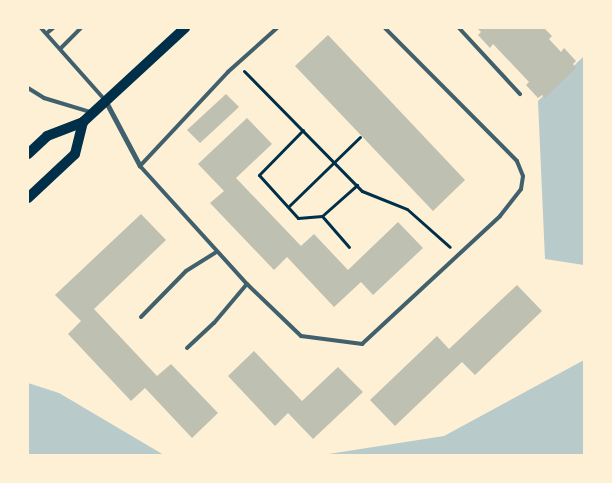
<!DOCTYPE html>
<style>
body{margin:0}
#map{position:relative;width:612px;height:483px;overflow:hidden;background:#fdf0d5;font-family:Quicksand,sans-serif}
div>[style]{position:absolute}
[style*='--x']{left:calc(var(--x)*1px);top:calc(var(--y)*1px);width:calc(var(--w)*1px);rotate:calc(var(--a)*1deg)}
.green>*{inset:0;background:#b9caca}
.building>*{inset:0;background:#bec0b2}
.path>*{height:3px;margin:-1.5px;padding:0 1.5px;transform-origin:1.5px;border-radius:1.5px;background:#003049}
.service>*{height:4px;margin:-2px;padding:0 2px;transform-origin:2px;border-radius:2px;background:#3f606c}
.minor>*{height:5px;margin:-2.5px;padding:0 2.5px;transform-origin:2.5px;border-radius:2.5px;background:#3f606c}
.secondary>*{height:10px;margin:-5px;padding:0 5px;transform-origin:5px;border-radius:5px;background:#003049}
span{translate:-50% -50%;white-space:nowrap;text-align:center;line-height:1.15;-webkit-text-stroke:4px #fdf0d5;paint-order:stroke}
.frame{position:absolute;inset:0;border:29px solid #fdf0d5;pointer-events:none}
</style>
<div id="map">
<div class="green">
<i style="clip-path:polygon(584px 56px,584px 265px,545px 259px,538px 101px)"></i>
<i style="clip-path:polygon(584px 360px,584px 455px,322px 455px,444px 436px)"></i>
<i style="clip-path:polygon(28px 383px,59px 393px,164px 455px,28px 455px)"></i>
</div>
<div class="building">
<i style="clip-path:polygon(477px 28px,544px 28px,552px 36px,549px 39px,561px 52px,564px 48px,576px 61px,573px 64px,576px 68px,545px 98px,542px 95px,538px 98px,526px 85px,529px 82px,493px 44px,490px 48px,478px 35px,481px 32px)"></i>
<i style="clip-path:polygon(328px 35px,465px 180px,433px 211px,295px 66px)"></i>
<i style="clip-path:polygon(226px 94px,239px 107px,200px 143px,187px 130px)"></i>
<i style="clip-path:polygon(247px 118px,272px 144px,236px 178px,301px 246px,314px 234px,348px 270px,398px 222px,423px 248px,373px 295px,361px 282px,334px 307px,287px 257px,274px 270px,210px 203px,224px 191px,198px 164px)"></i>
<i style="clip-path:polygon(141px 214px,166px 240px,94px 309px,157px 376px,171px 364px,218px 413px,192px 438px,145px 388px,131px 401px,68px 334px,81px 321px,55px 295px)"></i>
<i style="clip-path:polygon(517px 285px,542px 311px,475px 375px,462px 362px,395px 426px,370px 400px,437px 336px,449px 349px)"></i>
<i style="clip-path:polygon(254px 351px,302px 401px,338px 367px,363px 392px,313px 439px,288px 413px,275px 426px,228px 376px)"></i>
</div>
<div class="path">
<i style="--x:244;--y:71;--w:168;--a:45.5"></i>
<i style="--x:362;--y:191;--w:48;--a:21.8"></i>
<i style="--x:407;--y:209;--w:57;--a:41.5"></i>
<i style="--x:303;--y:130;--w:63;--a:134.4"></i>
<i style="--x:259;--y:175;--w:58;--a:47.8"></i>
<i style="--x:298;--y:218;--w:24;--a:-5"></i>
<i style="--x:322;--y:216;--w:41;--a:48.9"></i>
<i style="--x:289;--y:206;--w:99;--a:-44.2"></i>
<i style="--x:322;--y:216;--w:47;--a:-41.5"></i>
</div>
<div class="service">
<i style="--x:41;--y:28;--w:96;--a:48.4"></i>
<i style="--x:277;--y:28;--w:66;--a:138.1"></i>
<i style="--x:228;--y:72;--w:129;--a:133.1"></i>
<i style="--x:140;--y:166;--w:159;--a:47.8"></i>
<i style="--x:247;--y:284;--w:75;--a:43.9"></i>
<i style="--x:301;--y:336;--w:62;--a:7.5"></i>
<i style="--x:362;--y:344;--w:188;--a:-42.8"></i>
<i style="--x:500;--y:216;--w:34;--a:-52"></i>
<i style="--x:521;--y:189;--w:13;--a:-81"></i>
<i style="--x:523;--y:176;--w:16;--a:-112"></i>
<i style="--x:517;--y:161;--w:187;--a:-134.8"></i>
<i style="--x:459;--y:28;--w:90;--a:47.3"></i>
<i style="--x:47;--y:33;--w:8;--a:-40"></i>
<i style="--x:61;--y:48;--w:28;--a:-45"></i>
<i style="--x:28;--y:88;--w:19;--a:32"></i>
<i style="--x:44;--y:98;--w:48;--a:16.9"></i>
<i style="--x:141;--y:317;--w:64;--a:-45.6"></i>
<i style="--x:186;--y:271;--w:36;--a:-32"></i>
<i style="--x:187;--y:348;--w:37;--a:-43"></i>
<i style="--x:214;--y:323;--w:51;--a:-49.8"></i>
</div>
<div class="minor">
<i style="--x:106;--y:102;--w:72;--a:62"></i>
</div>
<div class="secondary">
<i style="--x:28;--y:154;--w:26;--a:-43"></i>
<i style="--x:47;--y:136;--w:39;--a:-21"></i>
<i style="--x:83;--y:122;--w:139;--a:-42.7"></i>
<i style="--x:28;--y:198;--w:64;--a:-43.1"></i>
<i style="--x:75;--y:154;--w:33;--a:-76"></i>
</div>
<div class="frame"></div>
</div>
